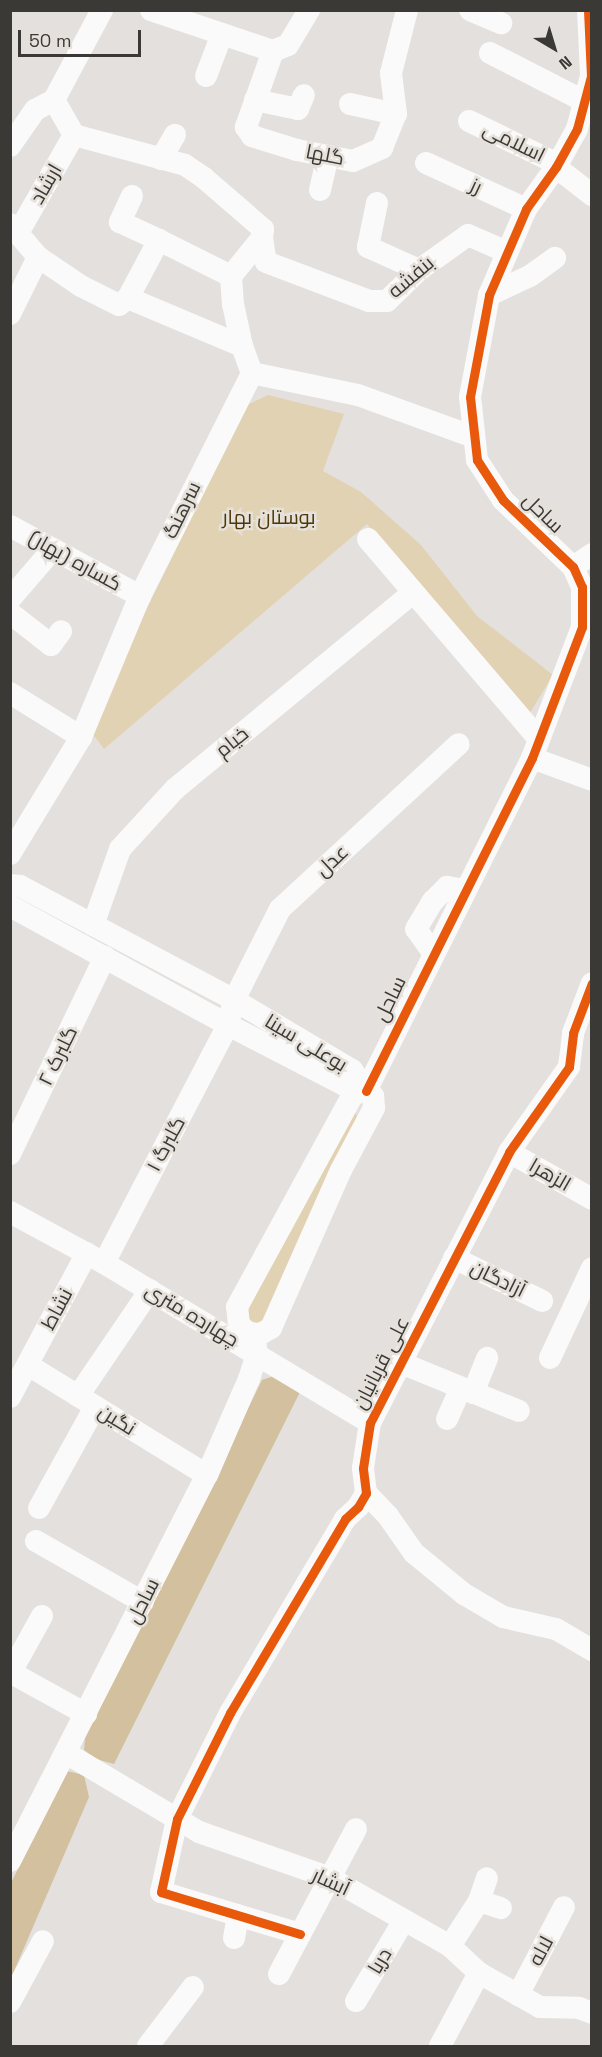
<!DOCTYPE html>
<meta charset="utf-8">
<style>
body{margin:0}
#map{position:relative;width:602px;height:2057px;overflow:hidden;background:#e3e0dd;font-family:"Space Grotesk",Cairo,sans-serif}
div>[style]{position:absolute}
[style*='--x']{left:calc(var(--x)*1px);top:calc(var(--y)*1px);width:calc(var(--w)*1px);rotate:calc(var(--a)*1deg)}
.green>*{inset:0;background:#e2d2b4}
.forest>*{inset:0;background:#d2c09e}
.minor>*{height:22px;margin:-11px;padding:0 11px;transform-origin:11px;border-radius:11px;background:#fbfafa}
.cycleway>*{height:9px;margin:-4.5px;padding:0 4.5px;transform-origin:4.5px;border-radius:4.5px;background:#e8590c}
span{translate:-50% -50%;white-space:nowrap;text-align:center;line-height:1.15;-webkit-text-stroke:5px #e6e1da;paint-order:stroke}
.street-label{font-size:20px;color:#3a3936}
.park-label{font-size:20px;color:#4d3705}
.frame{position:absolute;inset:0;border:12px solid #3a3936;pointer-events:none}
.north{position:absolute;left:524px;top:18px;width:60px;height:60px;-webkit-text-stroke:4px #e6e1da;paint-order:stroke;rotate:142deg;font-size:16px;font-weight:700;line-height:24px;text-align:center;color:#3a3936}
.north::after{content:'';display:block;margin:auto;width:21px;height:27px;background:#3a3936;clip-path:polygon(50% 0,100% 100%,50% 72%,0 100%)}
.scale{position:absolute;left:18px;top:30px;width:123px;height:27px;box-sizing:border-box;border:3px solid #3a3936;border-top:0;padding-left:8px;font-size:18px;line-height:21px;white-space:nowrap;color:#3a3936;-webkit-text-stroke:4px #e6e1da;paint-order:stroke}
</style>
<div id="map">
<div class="green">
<i style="clip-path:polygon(268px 395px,344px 414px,323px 471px,361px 492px,421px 545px,477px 616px,553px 675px,528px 716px,367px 524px,104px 749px,88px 728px,247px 405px)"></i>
<i style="clip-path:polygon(355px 1111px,357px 1117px,265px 1322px,258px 1324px,248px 1319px,243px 1309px)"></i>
</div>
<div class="forest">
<i style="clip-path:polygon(283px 1373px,303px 1386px,114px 1764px,96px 1759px,84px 1750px,85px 1738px,262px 1380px)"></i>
<i style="clip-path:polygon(67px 1771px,84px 1775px,89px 1797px,11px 1978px,11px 1883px)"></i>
</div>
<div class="minor">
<i style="--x:151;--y:10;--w:129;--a:18.6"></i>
<i style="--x:273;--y:51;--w:16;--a:-22"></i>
<i style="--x:288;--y:45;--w:41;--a:-59"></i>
<i style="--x:470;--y:10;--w:34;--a:23"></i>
<i style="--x:273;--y:51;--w:81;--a:109.6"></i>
<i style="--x:246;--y:127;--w:11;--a:56"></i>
<i style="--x:252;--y:136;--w:47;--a:17.3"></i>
<i style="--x:297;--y:150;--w:57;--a:11.1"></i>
<i style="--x:353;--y:161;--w:32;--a:-24"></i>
<i style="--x:382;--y:148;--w:37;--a:-68"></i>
<i style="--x:396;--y:114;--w:41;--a:-97"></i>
<i style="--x:391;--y:73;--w:65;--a:-75.7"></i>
<i style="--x:490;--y:53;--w:106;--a:27.1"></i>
<i style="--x:206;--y:76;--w:45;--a:-69.1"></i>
<i style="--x:54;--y:100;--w:102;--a:-61.9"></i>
<i style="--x:255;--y:100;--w:44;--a:11.8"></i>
<i style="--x:298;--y:109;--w:15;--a:-67"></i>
<i style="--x:350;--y:104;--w:47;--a:12.3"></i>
<i style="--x:469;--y:121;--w:99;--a:25.8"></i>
<i style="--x:10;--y:146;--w:44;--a:-55.2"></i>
<i style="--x:35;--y:110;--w:21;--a:-28"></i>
<i style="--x:54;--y:100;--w:40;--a:60.3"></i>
<i style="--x:74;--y:135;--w:115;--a:15.1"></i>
<i style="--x:185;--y:165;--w:23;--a:34"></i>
<i style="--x:204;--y:178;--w:78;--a:40.8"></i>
<i style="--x:263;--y:229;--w:9;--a:96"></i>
<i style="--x:262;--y:238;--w:24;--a:81"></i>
<i style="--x:266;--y:262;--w:110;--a:20.7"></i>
<i style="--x:369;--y:301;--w:18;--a:0"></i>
<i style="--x:387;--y:301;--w:45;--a:-44.1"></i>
<i style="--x:419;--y:270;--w:60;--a:-35.5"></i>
<i style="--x:468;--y:235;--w:43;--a:23.6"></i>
<i style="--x:161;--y:159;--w:28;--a:-60"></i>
<i style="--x:426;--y:163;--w:110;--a:24.7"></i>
<i style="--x:556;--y:167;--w:46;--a:37.9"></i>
<i style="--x:320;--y:190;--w:35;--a:-77"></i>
<i style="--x:132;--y:196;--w:29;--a:115"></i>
<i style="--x:120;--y:222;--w:43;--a:24.8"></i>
<i style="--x:377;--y:203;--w:45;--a:101.6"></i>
<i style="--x:368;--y:247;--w:56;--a:24.3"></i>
<i style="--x:10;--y:224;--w:43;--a:49.7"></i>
<i style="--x:38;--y:257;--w:52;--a:34"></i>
<i style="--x:81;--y:286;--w:42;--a:26.6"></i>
<i style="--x:119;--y:305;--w:11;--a:-38"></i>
<i style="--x:128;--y:298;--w:66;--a:-61.9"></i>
<i style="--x:159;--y:240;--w:80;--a:26.6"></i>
<i style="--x:231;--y:276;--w:28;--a:86"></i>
<i style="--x:233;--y:304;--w:43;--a:77.9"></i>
<i style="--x:242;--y:346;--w:29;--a:70"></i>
<i style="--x:18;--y:233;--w:113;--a:-60.3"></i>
<i style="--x:231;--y:276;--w:49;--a:-50.8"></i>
<i style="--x:489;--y:295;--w:45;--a:-24.9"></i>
<i style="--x:530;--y:276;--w:31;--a:-36"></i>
<i style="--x:128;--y:298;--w:124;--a:22.8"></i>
<i style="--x:10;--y:314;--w:64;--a:-63.8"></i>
<i style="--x:10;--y:526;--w:148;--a:28.3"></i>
<i style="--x:368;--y:539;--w:263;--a:49.5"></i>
<i style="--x:573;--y:567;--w:23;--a:-34"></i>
<i style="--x:10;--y:599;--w:66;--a:-49.3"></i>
<i style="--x:10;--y:613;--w:52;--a:38"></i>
<i style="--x:51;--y:645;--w:17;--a:-54"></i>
<i style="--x:10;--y:693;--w:84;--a:31.8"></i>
<i style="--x:532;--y:758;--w:64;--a:20.1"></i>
<i style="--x:10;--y:854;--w:137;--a:-58.7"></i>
<i style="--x:81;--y:737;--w:153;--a:-67.3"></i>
<i style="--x:140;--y:596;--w:250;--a:-63.3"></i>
<i style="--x:252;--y:373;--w:108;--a:11.7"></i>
<i style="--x:358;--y:395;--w:123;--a:19.9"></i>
<i style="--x:10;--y:885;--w:10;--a:6"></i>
<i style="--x:20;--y:886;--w:242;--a:28"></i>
<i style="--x:234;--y:1000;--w:137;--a:30.7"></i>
<i style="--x:352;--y:1070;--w:25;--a:56"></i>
<i style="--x:10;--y:906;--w:248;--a:28.6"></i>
<i style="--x:228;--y:1025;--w:133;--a:27.3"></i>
<i style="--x:346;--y:1086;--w:21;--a:14"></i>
<i style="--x:93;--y:925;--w:81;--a:-70.4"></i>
<i style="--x:120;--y:849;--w:81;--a:-47.5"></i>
<i style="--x:175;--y:789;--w:308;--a:-39.5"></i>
<i style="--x:433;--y:953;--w:29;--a:-125"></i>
<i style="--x:416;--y:929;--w:33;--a:-59"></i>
<i style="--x:433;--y:901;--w:20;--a:-45"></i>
<i style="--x:447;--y:887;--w:18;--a:9"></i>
<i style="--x:362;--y:1090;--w:13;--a:29"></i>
<i style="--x:373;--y:1096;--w:12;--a:85"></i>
<i style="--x:374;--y:1108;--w:70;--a:118"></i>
<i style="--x:341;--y:1170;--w:173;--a:113.9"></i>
<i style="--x:271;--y:1328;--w:13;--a:151"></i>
<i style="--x:260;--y:1334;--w:12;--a:-175"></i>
<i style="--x:248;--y:1333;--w:12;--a:-138"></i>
<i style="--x:239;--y:1325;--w:18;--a:-96"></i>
<i style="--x:237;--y:1307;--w:240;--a:-61.4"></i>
<i style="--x:352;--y:1096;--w:12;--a:-31"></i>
<i style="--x:366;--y:1091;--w:372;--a:-63.5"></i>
<i style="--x:532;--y:758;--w:140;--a:-69.1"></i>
<i style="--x:582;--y:627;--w:40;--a:-90"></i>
<i style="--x:582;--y:587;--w:22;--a:-114"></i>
<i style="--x:573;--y:567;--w:97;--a:-136.3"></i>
<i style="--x:503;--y:500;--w:48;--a:-123"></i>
<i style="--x:477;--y:460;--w:63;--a:-96.3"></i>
<i style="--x:470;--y:397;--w:104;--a:-79.4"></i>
<i style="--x:489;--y:295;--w:94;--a:-66.7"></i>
<i style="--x:526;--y:209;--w:52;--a:-54.5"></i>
<i style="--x:556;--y:167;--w:43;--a:-61.1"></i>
<i style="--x:577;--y:129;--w:55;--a:-75.2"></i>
<i style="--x:591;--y:76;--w:66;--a:-92.6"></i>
<i style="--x:509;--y:1152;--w:95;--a:29.5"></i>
<i style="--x:10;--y:1154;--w:219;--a:-64.3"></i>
<i style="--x:10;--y:1212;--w:107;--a:28.5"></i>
<i style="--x:104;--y:1263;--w:310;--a:31"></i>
<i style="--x:454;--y:1258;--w:98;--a:26"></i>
<i style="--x:104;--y:1263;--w:268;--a:-62.5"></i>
<i style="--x:228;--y:1025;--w:26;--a:-77"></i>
<i style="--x:234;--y:1000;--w:102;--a:-63.2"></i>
<i style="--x:280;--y:909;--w:243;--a:-42.7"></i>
<i style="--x:550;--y:1358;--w:99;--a:-65"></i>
<i style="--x:401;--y:1363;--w:127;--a:22.1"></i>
<i style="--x:28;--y:1365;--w:210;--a:31.6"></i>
<i style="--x:473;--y:1393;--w:38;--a:-68"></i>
<i style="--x:78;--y:1396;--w:128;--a:-55.8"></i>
<i style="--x:10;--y:1397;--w:163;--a:-61.9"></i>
<i style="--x:447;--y:1419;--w:34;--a:-66"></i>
<i style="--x:366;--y:1493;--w:32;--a:46"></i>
<i style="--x:388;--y:1516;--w:45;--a:54.9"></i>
<i style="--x:414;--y:1553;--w:65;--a:39.4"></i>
<i style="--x:464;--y:1594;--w:45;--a:30.5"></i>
<i style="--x:503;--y:1617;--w:54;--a:12.8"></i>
<i style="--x:556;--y:1629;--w:42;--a:30.3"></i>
<i style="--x:39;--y:1508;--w:115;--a:-61"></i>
<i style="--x:36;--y:1541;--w:123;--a:29.7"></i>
<i style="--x:10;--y:1672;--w:87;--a:28.9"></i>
<i style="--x:11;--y:1672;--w:64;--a:-61"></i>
<i style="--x:66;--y:1753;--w:155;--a:30.7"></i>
<i style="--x:199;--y:1832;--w:139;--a:19.3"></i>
<i style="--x:330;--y:1878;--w:138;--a:29.5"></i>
<i style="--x:450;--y:1946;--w:40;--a:43"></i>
<i style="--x:479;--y:1973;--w:70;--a:29.1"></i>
<i style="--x:540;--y:2007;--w:39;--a:1"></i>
<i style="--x:579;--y:2008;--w:14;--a:21"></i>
<i style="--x:10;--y:1861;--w:433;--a:-63"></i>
<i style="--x:207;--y:1475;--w:105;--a:-66.4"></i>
<i style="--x:249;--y:1379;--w:25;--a:-72"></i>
<i style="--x:257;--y:1355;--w:21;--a:-98"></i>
<i style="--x:479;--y:1901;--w:23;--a:18"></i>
<i style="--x:300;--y:1934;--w:145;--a:-163.2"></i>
<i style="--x:161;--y:1892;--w:75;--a:-77.6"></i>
<i style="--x:177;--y:1819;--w:119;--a:-63.4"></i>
<i style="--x:230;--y:1713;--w:226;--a:-59.3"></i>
<i style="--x:345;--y:1519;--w:18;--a:-43"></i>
<i style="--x:358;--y:1507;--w:16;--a:-60"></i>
<i style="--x:366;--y:1493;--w:25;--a:-97"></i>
<i style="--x:363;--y:1468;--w:46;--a:-81.2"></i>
<i style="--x:370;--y:1423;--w:305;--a:-62.8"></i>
<i style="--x:509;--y:1152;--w:104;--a:-54.8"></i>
<i style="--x:569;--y:1067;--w:34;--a:-83"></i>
<i style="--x:573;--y:1033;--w:53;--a:-69.2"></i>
<i style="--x:234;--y:1938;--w:23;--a:-80"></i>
<i style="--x:450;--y:1946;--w:54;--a:-57.2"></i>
<i style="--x:479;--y:1901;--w:24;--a:-71"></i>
<i style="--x:279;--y:1974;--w:164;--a:-62"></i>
<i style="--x:518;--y:1995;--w:99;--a:-62.4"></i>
<i style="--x:356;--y:2001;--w:94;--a:-59.3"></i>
<i style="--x:10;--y:2002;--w:69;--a:-61.6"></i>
<i style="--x:148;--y:2046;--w:74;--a:-52.7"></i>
<i style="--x:440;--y:2046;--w:83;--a:-61.9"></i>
</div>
<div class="cycleway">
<i style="--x:366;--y:1091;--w:372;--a:-63.5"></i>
<i style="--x:532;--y:758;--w:140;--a:-69.1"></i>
<i style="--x:582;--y:627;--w:40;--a:-90"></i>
<i style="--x:582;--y:587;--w:22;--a:-114"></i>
<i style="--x:573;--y:567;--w:97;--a:-136.3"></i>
<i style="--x:503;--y:500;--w:48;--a:-123"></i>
<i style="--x:477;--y:460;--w:63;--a:-96.3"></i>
<i style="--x:470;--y:397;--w:104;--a:-79.4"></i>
<i style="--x:489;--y:295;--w:94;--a:-66.7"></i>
<i style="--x:526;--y:209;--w:52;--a:-54.5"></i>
<i style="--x:556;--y:167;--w:43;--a:-61.1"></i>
<i style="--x:577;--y:129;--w:55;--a:-75.2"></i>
<i style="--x:591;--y:76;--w:66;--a:-92.6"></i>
<i style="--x:300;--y:1934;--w:145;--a:-163.2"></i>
<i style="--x:161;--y:1892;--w:75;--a:-77.6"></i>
<i style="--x:177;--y:1819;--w:119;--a:-63.4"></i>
<i style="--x:230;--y:1713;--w:226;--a:-59.3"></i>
<i style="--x:345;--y:1519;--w:18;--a:-43"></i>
<i style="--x:358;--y:1507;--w:16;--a:-60"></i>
<i style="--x:366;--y:1493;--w:25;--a:-97"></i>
<i style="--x:363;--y:1468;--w:46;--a:-81.2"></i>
<i style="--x:370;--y:1423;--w:305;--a:-62.8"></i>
<i style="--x:509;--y:1152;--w:104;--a:-54.8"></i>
<i style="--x:569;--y:1067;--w:34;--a:-83"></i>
<i style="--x:573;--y:1033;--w:53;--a:-69.2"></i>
</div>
<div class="street-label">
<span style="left:514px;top:142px;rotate:26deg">اسلامی</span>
<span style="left:325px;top:155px;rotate:11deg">گلها</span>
<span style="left:46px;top:184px;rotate:-60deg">ارشاد</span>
<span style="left:476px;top:186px;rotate:25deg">رز</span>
<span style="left:411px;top:277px;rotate:-40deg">بنفشه</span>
<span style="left:182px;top:510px;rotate:-64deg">سرهنگ</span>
<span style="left:543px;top:513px;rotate:44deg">ساحل</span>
<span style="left:75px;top:561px;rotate:29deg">کساره (بهار)</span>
<span style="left:232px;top:742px;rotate:-39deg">خیام</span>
<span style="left:332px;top:861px;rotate:-43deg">عدل</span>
<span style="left:390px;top:999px;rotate:-64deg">ساحل</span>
<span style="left:306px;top:1043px;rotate:31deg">بوعلی سینا</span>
<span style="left:58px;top:1056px;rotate:-64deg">گلبرک ۲</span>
<span style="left:166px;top:1144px;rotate:-62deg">گلبرگ ۱</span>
<span style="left:550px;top:1175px;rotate:30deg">الزهرا</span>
<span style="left:498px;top:1279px;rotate:26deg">آزادگان</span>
<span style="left:57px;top:1309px;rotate:-62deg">نشاط</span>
<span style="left:192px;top:1315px;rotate:31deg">چهارده متری</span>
<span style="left:381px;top:1363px;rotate:-63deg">علی قربانیان</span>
<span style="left:117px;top:1420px;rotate:32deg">نگین</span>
<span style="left:143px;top:1601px;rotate:-63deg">ساحل</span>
<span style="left:331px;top:1882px;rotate:25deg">آبشار</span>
<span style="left:541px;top:1951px;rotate:-62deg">لاله</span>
<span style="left:380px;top:1961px;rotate:-59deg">دریا</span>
</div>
<div class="park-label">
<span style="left:269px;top:517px">بوستان بهار</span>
</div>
<div class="frame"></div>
<div class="north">N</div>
<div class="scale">50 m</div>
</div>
